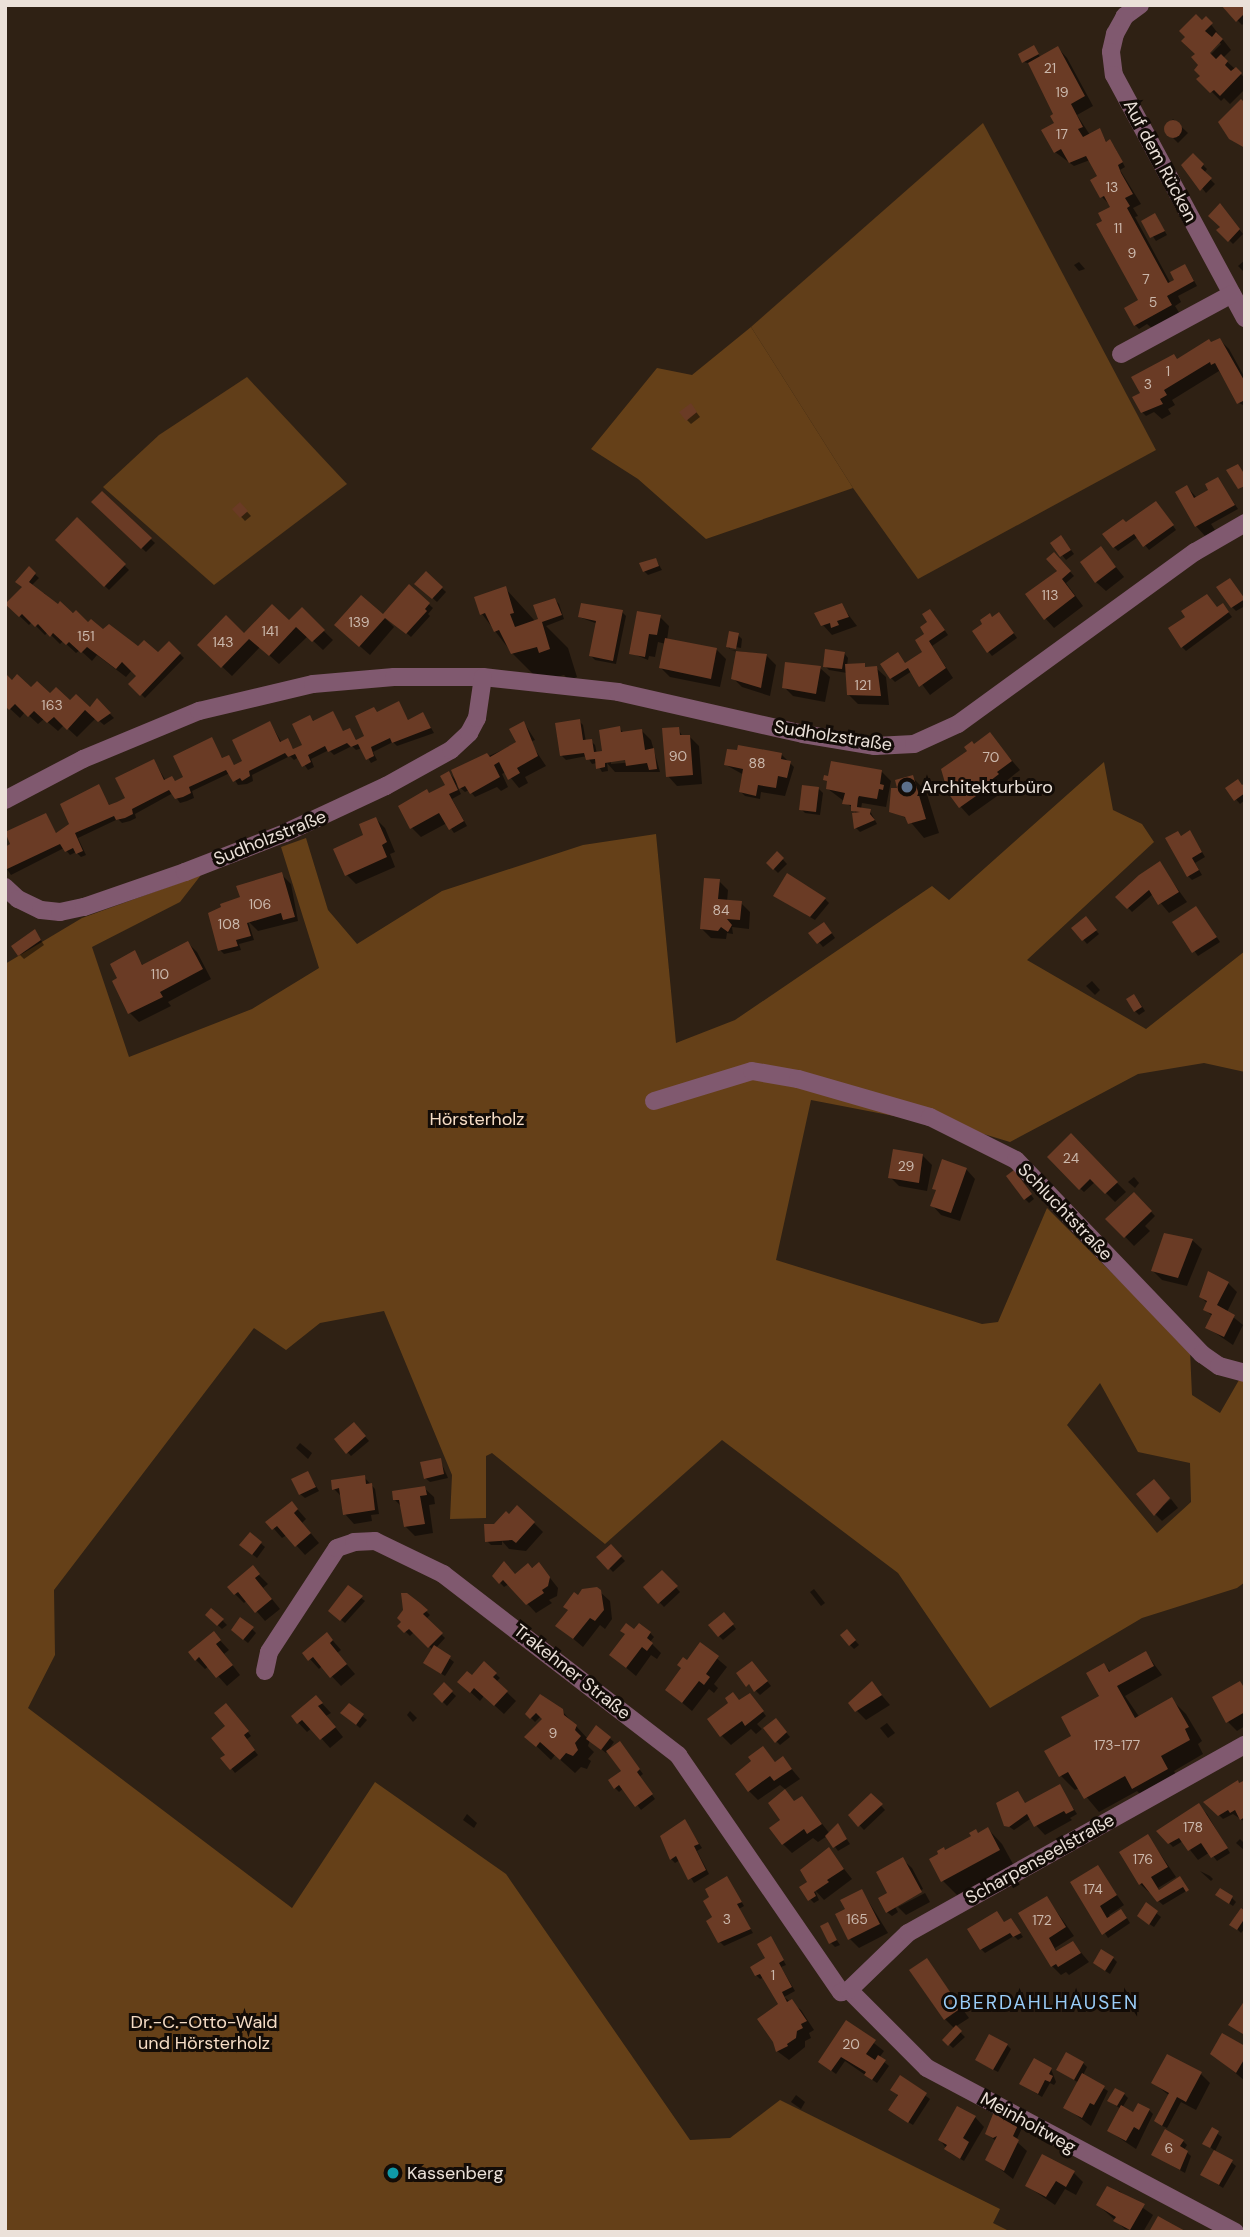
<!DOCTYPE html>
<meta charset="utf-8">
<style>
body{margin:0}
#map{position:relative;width:1250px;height:2237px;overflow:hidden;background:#2f2114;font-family:"DM Sans",sans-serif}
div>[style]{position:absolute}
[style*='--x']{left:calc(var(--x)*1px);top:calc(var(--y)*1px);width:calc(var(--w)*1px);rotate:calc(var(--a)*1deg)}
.green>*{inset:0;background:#613e19}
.forest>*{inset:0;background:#654018}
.shadow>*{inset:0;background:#0007}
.building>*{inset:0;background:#6a3b25}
.round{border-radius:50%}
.minor>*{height:18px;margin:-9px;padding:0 9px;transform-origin:9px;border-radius:9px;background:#80596f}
.dots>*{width:19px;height:19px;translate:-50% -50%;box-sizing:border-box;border:4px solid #130c07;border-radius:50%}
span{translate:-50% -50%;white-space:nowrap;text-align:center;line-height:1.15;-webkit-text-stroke:6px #130c07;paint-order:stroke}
.number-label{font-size:14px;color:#cbb8ac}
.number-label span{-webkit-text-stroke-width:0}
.street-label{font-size:18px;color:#ebe1d9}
.poi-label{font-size:18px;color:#ebe1d9}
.left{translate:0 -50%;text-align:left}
.park-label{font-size:18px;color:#f5dcc5}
.neighbourhood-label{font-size:19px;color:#9acdf8;letter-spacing:2px}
.frame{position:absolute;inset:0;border:7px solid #ebe1d9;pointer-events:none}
</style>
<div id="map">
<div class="green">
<i style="clip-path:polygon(983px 123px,1156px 450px,918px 579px,853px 488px,751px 327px)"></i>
<i style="clip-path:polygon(247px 377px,347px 484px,214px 585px,103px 487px,159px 435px)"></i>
</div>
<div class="forest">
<i style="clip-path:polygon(751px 327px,853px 488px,706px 539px,638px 479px,591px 449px,657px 368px,692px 375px)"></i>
<i style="clip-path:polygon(evenodd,1104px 762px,1113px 810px,1142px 824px,1154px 842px,1027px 960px,1146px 1029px,1245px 951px,1245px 1072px,1204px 1063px,1138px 1074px,1010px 1142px,977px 1132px,811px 1100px,776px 1260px,982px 1324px,998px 1322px,1047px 1208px,1190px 1351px,1192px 1395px,1220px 1413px,1239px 1380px,1245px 1381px,1245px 1582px,1237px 1588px,1142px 1618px,990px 1708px,898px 1573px,722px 1440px,605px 1544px,492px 1453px,486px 1456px,486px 1518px,450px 1519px,452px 1475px,384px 1311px,320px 1323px,286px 1350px,254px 1328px,54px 1590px,55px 1655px,28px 1708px,292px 1908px,375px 1782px,506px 1874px,690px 2140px,730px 2138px,780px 2100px,1000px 2209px,993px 2223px,1011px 2232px,5px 2232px,5px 964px,82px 918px,201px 875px,180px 902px,92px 947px,129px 1057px,252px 1009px,319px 968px,281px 847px,306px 838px,328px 910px,357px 944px,442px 891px,583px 845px,656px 834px,676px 1043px,735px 1020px,932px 886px,949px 900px,1104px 762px,1100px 1383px,1138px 1452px,1190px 1463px,1191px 1502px,1157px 1533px,1067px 1425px,1100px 1383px)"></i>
</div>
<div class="shadow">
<i style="clip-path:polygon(1223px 5px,1245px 5px,1245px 22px,1242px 25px)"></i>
<i style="clip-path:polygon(evenodd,1206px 18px,1231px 50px,1223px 58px,1245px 78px,1245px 89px,1230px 104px,1224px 98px,1221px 101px,1199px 79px,1202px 76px,1197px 54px,1202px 23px,1206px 18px,1219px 42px,1221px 44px,1205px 60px,1203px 58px,1219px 42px)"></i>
<i style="clip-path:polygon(1034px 48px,1041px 58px,1058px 48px,1067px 58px,1093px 106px,1077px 115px,1090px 135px,1100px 130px,1107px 143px,1114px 146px,1125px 167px,1120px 170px,1141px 204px,1133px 208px,1138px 216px,1135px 217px,1171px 284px,1188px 270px,1197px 286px,1178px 296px,1181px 302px,1175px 306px,1180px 314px,1153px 329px,1147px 324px,1139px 329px,1135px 325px,1140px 301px,1105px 222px,1113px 208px,1102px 197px,1100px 177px,1090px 160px,1074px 166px,1055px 152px,1056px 115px,1031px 64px,1024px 62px)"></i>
<i style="clip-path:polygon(1173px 119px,1188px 133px,1178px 143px,1164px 129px)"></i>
<i style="clip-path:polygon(1193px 155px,1207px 169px,1204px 173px,1215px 184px,1206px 193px,1183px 165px)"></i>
<i style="clip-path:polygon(1224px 210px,1243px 234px,1233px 244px,1219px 230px)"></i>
<i style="clip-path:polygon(1155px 215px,1167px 235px,1156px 241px,1143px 222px)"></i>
<i style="clip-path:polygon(1245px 260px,1245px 273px,1238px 266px)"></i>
<i style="clip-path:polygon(1079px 262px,1085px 269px,1079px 271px,1074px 265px)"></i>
<i style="clip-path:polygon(1220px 340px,1229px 349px,1245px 378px,1245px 406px,1239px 403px,1219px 371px,1172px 400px,1175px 405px,1168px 409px,1171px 414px,1162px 419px,1154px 412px,1146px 416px,1142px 412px,1178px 360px)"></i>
<i style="clip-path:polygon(694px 409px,700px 417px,691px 424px,687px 420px)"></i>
<i style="clip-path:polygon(1218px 479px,1238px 509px,1211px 524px,1215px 530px,1205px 536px,1196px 526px,1177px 493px,1187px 487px,1197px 498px,1211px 490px)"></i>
<i style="clip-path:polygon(102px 493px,155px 543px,146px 552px,93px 502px)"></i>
<i style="clip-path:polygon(240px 504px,251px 516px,245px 521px,234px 509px)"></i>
<i style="clip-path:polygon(1160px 507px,1176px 530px,1149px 550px,1138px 537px,1118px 551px,1114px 547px,1126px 524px)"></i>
<i style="clip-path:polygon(77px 519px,129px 570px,109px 590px,57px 540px)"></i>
<i style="clip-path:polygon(1065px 542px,1074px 554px,1066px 560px,1053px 544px)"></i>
<i style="clip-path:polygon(1101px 549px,1124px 577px,1106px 591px,1096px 582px)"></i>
<i style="clip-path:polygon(1054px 554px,1074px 576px,1066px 583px,1083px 606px,1054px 628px,1045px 618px,1059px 572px)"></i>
<i style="clip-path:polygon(656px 560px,662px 570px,648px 575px,644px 571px)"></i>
<i style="clip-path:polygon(29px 569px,39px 578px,31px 586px,41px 596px,44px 593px,58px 607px,60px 603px,88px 624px,158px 655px,169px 643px,184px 658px,145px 698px,131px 684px,138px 676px,132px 670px,126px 677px,97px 655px,92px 661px,80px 650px,76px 653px,63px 641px,60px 644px,48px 632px,45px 635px,32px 622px,29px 625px,7px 604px,24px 588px)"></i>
<i style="clip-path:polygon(426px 573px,446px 592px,437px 602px,417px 584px)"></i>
<i style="clip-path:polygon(1230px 580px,1245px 599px,1245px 606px,1236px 611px,1232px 607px)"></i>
<i style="clip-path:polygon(409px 587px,433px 608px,428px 614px,430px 616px,411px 637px,385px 614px)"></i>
<i style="clip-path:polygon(505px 588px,535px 621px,542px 619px,555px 600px,559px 604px,564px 619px,546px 626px,568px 648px,577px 677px,569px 680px,564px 675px,541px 682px,512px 653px,482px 614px)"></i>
<i style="clip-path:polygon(841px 605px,857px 626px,832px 635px,823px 625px)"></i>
<i style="clip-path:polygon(1223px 605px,1232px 617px,1186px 651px,1182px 647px)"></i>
<i style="clip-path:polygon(302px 610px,333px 640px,323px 650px,308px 636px,279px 664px,260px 647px,232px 676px,199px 645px,289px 622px)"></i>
<i style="clip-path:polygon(622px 612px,626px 616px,616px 664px,595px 660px,591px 656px,598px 624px,579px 617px)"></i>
<i style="clip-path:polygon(934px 615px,948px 635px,932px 646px,953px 678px,930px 695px,912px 671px,895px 682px,891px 678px,925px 652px,926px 634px)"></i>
<i style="clip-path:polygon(660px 617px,669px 626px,667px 640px,717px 650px,726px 659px,720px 687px,670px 677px,661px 668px,666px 644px,658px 642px,655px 657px,649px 656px,648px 660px,631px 653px)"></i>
<i style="clip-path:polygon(385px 618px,394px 627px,370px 655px,346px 634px)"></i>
<i style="clip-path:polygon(1003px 618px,1017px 638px,992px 656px,988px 651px,993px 619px)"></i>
<i style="clip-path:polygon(738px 635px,742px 639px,741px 648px,730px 646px,730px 649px,728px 647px)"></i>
<i style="clip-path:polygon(731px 650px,766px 655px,776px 665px,770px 696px,742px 687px,733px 678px,738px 652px)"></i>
<i style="clip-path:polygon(844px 653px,848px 658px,847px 666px,876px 668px,886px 677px,889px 705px,858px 704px,849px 695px,847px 673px,829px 670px,825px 666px)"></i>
<i style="clip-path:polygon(820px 668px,830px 677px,825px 702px,793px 696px,784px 687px)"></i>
<i style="clip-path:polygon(12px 682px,90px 709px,97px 701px,114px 718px,104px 725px,96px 718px,77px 737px,64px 725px,58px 731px,44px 719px,38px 724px,25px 712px,20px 718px,6px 705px)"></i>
<i style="clip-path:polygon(398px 703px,409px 721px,423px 714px,434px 733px,397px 746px,393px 742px,373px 752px,377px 760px,371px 763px,362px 748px,356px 750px,352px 746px,334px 755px,329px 750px,311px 759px,314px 767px,308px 770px,299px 757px,294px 760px,290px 756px,252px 775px,253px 781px,247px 784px,238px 785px,230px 773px,192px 791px,194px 798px,187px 801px,180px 803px,173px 793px,135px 814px,136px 818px,130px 821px,122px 823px,118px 819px,78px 838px,86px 855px,81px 857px,76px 852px,70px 855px,64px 848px,11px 875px,5px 866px,45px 815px,57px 835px,72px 824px,98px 786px,110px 806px,128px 799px,154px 761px,166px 781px,172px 778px,176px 782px,185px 778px,211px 740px,223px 759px,228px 757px,235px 766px,245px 761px,270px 723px,282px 743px,287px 740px,294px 750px,304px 745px,310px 717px,315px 722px,333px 713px,344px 733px,350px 730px,357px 741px,366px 736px,378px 713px)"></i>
<i style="clip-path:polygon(evenodd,579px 721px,583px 725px,586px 742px,591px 741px,595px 745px,597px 754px,604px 752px,619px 728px,624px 733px,642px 731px,651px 740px,660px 772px,615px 772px,607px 763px,608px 771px,602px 772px,597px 763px,592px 764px,587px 756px,566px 760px,562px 756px,579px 721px,634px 759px,634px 762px,611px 764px,611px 761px,634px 759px)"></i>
<i style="clip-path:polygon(524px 723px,535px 740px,530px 742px,546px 766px,525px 777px,528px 783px,519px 788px,506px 772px,502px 774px,508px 787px,501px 791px,497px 787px,475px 797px,469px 790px,465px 792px,456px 784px,461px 794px,452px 799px,467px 826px,454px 833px,447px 823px,421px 837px,412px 828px,430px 795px,447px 786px,449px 773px,457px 781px,460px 769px,518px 743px)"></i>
<i style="clip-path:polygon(678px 729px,683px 737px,689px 736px,699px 746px,702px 784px,677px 786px,668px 776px)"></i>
<i style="clip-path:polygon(990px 735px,1020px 770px,1005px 782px,1007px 784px,997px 791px,1000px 794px,969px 816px,960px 806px,975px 746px)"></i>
<i style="clip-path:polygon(782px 755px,794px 767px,785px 796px,761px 792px,760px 799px,745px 796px,741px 792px,744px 775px,726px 765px)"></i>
<i style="clip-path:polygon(882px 772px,891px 781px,886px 807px,862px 803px,861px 809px,870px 811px,877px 824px,860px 832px,856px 828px,856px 814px,853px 808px,828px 789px)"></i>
<i style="clip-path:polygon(912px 777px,926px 791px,939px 833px,924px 838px,908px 819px,891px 811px,899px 790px)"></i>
<i style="clip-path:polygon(1245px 785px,1245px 800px,1240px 804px,1227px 789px)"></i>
<i style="clip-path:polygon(819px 789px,823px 793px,820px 815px,805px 813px,801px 809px)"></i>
<i style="clip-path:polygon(376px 819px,385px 828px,395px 852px,390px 854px,395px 867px,356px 884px,347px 875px)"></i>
<i style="clip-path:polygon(1182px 837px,1193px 837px,1205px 857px,1195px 863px,1202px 875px,1192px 880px,1188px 876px)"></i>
<i style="clip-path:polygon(777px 853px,787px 864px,778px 873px,768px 863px)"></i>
<i style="clip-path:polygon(1159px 863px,1187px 902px,1169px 913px,1153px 894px,1132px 912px,1118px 897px)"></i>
<i style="clip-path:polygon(281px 874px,291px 884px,298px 921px,258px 931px,248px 921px,254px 940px,239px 944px,241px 950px,224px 954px,220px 950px,239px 899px)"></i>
<i style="clip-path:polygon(719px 881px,728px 890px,727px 902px,741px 903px,750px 912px,749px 929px,732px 927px,733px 934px,727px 933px,726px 939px,711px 938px,702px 929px)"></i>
<i style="clip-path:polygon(775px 896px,825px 899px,829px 903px,815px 920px)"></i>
<i style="clip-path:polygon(1200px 912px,1220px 942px,1198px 956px,1174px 922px)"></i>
<i style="clip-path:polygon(1089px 923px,1099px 934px,1087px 944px,1074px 928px)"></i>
<i style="clip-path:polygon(828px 928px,835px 938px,823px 947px,811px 933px)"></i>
<i style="clip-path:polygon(38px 936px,44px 945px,24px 959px,20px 955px)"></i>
<i style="clip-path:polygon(188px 943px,197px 952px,211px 979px,168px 1002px,171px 1006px,139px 1022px,130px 1013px,120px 979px,134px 952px,144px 967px)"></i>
<i style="clip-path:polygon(1092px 981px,1100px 990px,1095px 995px,1086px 986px)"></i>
<i style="clip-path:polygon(1138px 1000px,1145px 1011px,1139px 1015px,1135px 1011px)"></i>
<i style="clip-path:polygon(1071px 1136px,1126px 1192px,1115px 1202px,1095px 1182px,1084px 1192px,1074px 1183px)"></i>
<i style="clip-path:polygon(922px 1155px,932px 1165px,927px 1191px,899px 1186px,890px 1177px)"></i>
<i style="clip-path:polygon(966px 1169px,975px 1179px,960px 1221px,941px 1215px,932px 1205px,937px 1191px,934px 1188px)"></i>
<i style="clip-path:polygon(1018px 1176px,1034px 1199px,1029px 1203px,1025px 1199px)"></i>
<i style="clip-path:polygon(1134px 1177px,1139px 1183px,1135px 1188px,1128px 1182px)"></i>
<i style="clip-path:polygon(1134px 1194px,1155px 1216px,1145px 1226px,1150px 1231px,1134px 1246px,1108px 1219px)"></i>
<i style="clip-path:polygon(1192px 1240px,1202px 1249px,1187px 1286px,1162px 1280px,1153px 1271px)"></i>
<i style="clip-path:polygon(1228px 1283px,1237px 1292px,1227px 1312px,1243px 1325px,1233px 1345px,1208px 1328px,1213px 1317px,1205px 1309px,1208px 1304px,1201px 1297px)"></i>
<i style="clip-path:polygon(354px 1424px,369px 1441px,351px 1456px,336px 1440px)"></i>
<i style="clip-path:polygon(300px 1443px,312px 1453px,308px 1459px,296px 1448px)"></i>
<i style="clip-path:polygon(440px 1460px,448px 1478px,430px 1482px,425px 1478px)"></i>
<i style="clip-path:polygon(308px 1473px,319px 1491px,305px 1498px,300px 1494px)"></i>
<i style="clip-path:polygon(364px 1477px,375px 1489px,379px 1514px,371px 1515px,372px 1521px,354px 1524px,345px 1514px,342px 1497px,334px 1489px)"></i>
<i style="clip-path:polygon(424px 1488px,434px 1497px,435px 1504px,429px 1505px,433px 1533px,415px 1536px,405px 1526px,402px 1507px,395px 1500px)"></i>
<i style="clip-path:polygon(1171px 1499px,1178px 1508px,1162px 1521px,1154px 1513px)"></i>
<i style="clip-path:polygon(292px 1503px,306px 1519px,302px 1523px,319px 1543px,305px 1555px,287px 1535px,282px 1538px,268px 1522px)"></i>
<i style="clip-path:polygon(534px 1523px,543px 1532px,526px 1551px,509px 1549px,502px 1541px,502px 1545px,491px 1545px,487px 1541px)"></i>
<i style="clip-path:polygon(250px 1534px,265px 1547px,257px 1558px,246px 1549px)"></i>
<i style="clip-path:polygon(611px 1546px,625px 1561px,613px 1572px,599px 1557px)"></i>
<i style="clip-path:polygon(539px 1564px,558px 1588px,557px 1596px,549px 1600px,552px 1603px,536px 1613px,509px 1584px,504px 1587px,494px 1576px,516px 1576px)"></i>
<i style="clip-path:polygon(252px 1568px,268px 1584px,263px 1588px,280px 1609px,265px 1621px,247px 1600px,244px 1603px,235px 1594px)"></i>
<i style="clip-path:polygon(662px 1572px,680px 1592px,664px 1607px,645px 1587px)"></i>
<i style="clip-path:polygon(814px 1589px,825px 1603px,821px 1606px,810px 1592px)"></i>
<i style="clip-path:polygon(600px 1592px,610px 1601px,612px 1619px,605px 1629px,600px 1625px,583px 1647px,558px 1626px,578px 1598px)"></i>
<i style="clip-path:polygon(361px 1598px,365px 1601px,345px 1623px,334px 1614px)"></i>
<i style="clip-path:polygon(419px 1604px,430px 1615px,426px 1619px,445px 1638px,436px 1648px,454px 1662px,445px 1676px,430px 1667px,433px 1650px,414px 1632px,410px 1636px,400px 1626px,405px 1611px)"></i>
<i style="clip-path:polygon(212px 1610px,227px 1625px,222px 1629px,207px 1615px)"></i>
<i style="clip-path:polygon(728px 1618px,736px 1629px,723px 1640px,719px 1636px)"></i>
<i style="clip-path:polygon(252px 1629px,256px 1633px,248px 1643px,237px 1634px)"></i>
<i style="clip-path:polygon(650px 1633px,654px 1637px,650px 1642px,661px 1653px,657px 1659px,651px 1655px,636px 1676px,611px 1655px)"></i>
<i style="clip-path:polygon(214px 1634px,229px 1650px,224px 1654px,240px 1675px,227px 1686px,209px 1666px,205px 1669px,196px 1660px)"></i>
<i style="clip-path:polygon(327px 1634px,341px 1650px,337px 1653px,355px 1674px,341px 1686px,322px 1666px,319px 1669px,310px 1659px)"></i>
<i style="clip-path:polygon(851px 1636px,859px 1645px,854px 1649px,850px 1645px)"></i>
<i style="clip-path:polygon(701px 1645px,727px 1667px,714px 1684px,718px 1688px,714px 1693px,709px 1689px,692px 1711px,667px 1690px)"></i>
<i style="clip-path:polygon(1146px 1653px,1162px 1675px,1125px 1696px,1140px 1718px,1172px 1700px,1186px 1714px,1202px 1741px,1198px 1744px,1203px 1754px,1174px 1771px,1181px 1784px,1148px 1802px,1137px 1791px,1099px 1812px,1079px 1788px,1075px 1790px,1061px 1776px,1074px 1737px,1101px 1697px,1104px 1665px,1111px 1672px)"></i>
<i style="clip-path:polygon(485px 1664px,500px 1678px,496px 1682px,516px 1701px,504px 1714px,484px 1696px,480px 1701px,460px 1682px,472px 1678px)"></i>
<i style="clip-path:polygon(756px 1667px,771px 1686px,760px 1695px,738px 1673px)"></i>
<i style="clip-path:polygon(1240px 1683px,1245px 1688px,1245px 1726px,1237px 1731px,1228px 1722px)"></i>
<i style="clip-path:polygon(872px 1684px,890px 1705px,866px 1720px,857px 1711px)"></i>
<i style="clip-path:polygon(444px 1685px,456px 1696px,447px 1706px,435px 1694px)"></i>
<i style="clip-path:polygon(541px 1696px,562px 1711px,588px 1739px,597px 1728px,614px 1742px,606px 1753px,590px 1740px,588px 1746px,594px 1752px,588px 1759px,591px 1761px,587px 1769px,581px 1767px,575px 1773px,555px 1755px,551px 1760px,527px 1737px,544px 1719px,541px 1716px,535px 1722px,527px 1714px)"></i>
<i style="clip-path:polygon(316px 1697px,331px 1713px,326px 1716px,343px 1737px,330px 1748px,312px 1728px,307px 1732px,293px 1717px)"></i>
<i style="clip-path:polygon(753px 1699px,766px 1716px,757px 1724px,762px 1729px,756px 1734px,751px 1729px,731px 1745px,722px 1736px,739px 1701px)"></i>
<i style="clip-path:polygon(349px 1705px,367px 1720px,360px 1728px,347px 1717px)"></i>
<i style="clip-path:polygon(230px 1709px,251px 1736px,246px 1740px,258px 1755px,235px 1773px,223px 1758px,227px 1755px)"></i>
<i style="clip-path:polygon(410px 1711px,417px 1718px,413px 1722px,407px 1715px)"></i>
<i style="clip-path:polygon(887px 1723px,895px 1733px,888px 1738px,880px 1728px)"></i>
<i style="clip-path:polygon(780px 1725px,790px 1737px,780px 1745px,776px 1741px)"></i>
<i style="clip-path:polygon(624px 1748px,643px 1774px,639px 1777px,655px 1799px,641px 1810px,624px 1788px,619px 1792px,615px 1788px,623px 1771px)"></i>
<i style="clip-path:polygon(763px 1748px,776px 1763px,783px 1759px,800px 1779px,785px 1789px,780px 1785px,758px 1800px,749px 1791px,754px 1762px)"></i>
<i style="clip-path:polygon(1245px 1780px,1245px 1822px,1233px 1814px,1223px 1819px,1206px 1802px)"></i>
<i style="clip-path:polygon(1059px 1786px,1077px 1814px,1070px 1818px,1072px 1820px,1045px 1835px,1030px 1819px,1014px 1830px,1005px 1824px,1018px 1793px,1025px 1805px)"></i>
<i style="clip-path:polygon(871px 1795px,885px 1810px,864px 1830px,850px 1815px)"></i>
<i style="clip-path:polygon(802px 1798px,830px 1834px,838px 1826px,850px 1844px,838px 1851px,827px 1836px,818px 1842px,813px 1838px,792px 1853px,783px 1844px,783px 1820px)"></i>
<i style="clip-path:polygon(1198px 1805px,1207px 1814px,1230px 1853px,1217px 1861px,1210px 1852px,1198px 1860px,1183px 1841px,1173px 1847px,1159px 1832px)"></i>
<i style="clip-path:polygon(467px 1814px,477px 1823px,474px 1828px,463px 1820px)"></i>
<i style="clip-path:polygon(685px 1822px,702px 1848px,697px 1851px,709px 1874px,694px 1883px,680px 1860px,675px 1863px,671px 1859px)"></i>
<i style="clip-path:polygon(988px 1829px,1002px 1844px,1013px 1864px,957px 1895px,943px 1881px,946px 1852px)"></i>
<i style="clip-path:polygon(1148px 1836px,1176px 1877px,1158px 1888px,1160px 1891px,1180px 1879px,1188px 1890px,1163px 1905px,1140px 1884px)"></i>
<i style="clip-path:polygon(1240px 1839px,1245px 1844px,1244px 1850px,1236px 1843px)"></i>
<i style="clip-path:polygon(829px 1850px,852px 1879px,824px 1900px,814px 1889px,819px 1900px,814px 1903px,810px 1899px,807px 1884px)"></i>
<i style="clip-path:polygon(902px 1859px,912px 1868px,923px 1889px,894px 1905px,898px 1912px,892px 1916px,887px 1912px,890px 1894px)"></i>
<i style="clip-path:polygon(1097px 1867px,1124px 1905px,1109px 1915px,1111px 1918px,1125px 1915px,1130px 1923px,1108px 1938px,1072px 1883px)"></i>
<i style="clip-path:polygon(1200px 1871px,1210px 1876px,1213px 1879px,1211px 1881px)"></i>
<i style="clip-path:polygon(727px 1878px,744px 1906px,739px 1909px,753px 1933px,724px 1946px,720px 1942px,715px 1918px)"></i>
<i style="clip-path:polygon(862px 1891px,888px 1933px,859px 1948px,850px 1939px,848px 1909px)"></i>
<i style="clip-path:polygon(925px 1893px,930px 1902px,906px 1915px,898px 1907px)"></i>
<i style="clip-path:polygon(1217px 1895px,1232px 1898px,1236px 1902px,1233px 1906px)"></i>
<i style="clip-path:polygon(1047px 1898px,1074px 1936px,1055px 1948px,1057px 1952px,1073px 1943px,1089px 1962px,1069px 1975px,1066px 1972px,1061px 1975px,1052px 1966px,1021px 1914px)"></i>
<i style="clip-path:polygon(1146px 1905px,1161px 1917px,1154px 1927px,1143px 1920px)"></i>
<i style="clip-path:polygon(997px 1913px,1005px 1924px,1011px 1920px,1023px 1937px,1018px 1940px,1014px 1936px,985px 1953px,981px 1949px)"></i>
<i style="clip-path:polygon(1245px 1913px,1245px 1928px,1241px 1933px,1236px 1928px)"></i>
<i style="clip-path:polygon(827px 1925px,840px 1945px,835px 1947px,831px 1943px)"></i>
<i style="clip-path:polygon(774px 1943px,786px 1965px,781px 1967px,795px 1991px,784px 1997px,801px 2010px,814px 2030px,809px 2033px,811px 2038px,805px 2041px,805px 2047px,789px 2060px,777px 2051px,780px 2005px,765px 1977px,760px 1979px,756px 1975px)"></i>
<i style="clip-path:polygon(1113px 1958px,1117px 1962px,1110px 1974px,1099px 1967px)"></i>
<i style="clip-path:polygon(926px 1960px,969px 2018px,955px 2027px,965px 2037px,953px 2048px,944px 2040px,955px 2029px,945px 2019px)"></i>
<i style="clip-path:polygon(847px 2022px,884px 2051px,879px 2058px,889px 2066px,877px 2083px,845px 2061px,836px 2074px,825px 2066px)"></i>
<i style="clip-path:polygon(1007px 2045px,1011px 2049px,998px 2072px,981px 2063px)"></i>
<i style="clip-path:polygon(1245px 2048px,1245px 2081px,1213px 2054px)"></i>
<i style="clip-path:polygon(1083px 2063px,1087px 2067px,1083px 2075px,1108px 2091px,1091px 2126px,1065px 2107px,1079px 2083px,1058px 2070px)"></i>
<i style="clip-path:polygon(1051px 2069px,1056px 2082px,1054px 2085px,1050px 2083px,1042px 2097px,1026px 2087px)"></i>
<i style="clip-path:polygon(1201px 2074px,1210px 2083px,1196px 2110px,1181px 2102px,1167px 2128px,1160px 2125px,1170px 2096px,1153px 2083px)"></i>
<i style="clip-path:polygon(900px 2077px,930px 2099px,913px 2125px,894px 2113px)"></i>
<i style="clip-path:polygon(1124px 2094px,1128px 2098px,1122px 2108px,1140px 2117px,1149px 2110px,1153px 2114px,1136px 2149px,1109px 2131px,1121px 2109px,1109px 2101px)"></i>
<i style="clip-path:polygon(796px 2095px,805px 2102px,801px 2109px,791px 2102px)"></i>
<i style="clip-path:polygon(975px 2117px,984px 2127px,964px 2161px,950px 2153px,940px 2140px)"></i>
<i style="clip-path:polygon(1018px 2124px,1022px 2128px,1016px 2141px,1027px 2151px,1013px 2179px,987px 2159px,996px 2141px,987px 2134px)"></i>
<i style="clip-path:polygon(1212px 2130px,1222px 2137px,1215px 2151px,1205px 2143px)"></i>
<i style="clip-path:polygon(1183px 2141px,1187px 2145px,1184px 2150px,1191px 2156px,1185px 2173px,1153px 2155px)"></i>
<i style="clip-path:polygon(1231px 2162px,1236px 2166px,1223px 2188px,1203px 2175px)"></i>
<i style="clip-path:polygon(1074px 2173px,1083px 2182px,1076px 2195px,1065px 2189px,1055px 2205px,1027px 2186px)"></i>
<i style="clip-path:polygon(1119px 2191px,1153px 2215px,1143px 2232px,1125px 2229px,1098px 2205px)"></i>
</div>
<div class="building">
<i style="clip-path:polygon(1221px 5px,1245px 5px,1245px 13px,1236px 22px)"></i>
<i style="clip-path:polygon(1196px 14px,1202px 20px,1206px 16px,1213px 23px,1205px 31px,1212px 37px,1216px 32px,1223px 39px,1210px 53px,1216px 59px,1221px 54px,1228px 61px,1225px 65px,1231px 71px,1236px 67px,1242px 73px,1220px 96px,1214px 90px,1210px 93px,1196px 79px,1200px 76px,1194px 70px,1198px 65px,1191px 57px,1195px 54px,1181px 41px,1185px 37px,1179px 31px)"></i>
<i style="clip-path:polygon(1034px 45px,1039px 54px,1022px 63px,1018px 54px)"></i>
<i style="clip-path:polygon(1058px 46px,1085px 96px,1071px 104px,1083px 127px,1078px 129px,1083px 137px,1100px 128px,1106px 142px,1110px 139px,1123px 162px,1118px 165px,1121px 173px,1133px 194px,1125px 198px,1130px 206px,1127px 208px,1168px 283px,1174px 280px,1170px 272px,1185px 264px,1194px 281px,1167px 296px,1172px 305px,1134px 326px,1124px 308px,1138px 300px,1096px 224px,1102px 221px,1098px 213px,1110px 207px,1104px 196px,1100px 198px,1090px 180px,1097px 176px,1086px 156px,1069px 163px,1061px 149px,1054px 153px,1041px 130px,1054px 123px,1050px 116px,1053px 114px,1028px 63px)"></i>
<i style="clip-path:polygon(1241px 99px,1245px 103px,1245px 148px,1229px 139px,1218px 122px)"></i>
<i class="round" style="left:1164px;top:120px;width:18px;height:18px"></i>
<i style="clip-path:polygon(1193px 153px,1204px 164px,1201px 168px,1212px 178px,1200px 191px,1181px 165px)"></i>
<i style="clip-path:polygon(1220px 203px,1240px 229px,1228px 242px,1216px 230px,1220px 227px,1208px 216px)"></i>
<i style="clip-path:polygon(1155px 213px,1165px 231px,1150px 238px,1141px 221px)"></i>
<i style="clip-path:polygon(1220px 338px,1245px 382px,1245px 404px,1243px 401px,1237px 404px,1215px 363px,1211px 365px,1210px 362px,1164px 390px,1167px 395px,1160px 399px,1163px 404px,1141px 413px,1132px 397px,1140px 393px,1131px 377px,1174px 354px,1177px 359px,1209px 339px,1211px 342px)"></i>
<i style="clip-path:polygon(691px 403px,697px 412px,686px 421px,679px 412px)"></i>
<i style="clip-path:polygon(1238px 464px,1245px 475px,1245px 486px,1238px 489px,1226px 470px)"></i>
<i style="clip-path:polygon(1218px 477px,1235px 505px,1195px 527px,1175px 492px,1187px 485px,1194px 498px,1208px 490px,1205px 484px)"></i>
<i style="clip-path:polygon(102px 491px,152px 538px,141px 549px,91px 502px)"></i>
<i style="clip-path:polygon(1156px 501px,1174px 525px,1143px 547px,1134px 534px,1113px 548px,1102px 534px,1123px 519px,1126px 522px)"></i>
<i style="clip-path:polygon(240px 502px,248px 511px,240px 518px,232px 509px)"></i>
<i style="clip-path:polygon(77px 517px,126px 564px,104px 587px,55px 540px)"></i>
<i style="clip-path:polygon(1061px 535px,1071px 550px,1060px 557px,1050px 543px)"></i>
<i style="clip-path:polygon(1101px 546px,1116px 567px,1095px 583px,1080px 562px)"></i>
<i style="clip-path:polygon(1054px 552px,1071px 571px,1062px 579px,1075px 596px,1044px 620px,1025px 594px,1057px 571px,1046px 559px)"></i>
<i style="clip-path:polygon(656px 558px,659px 566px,643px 572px,639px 563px)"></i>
<i style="clip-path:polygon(29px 566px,36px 573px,29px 582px,58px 604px,60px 601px,73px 613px,76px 610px,88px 622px,91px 619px,103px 629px,109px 624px,138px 646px,144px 640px,158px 652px,169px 641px,181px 653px,140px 696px,128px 684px,136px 676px,122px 662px,116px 669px,87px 647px,81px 653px,69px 642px,66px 645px,53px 633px,50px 637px,38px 624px,35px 627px,22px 614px,19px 617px,5px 604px,22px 587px,15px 582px)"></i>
<i style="clip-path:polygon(426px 571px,443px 587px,432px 599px,414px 584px)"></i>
<i style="clip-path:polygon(1230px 578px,1245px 599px,1231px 608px,1216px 587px)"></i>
<i style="clip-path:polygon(409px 584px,430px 603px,425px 609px,427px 611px,406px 634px,385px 618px,359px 647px,334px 625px,361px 595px,383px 614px)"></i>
<i style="clip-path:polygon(506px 586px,514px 613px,510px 614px,515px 627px,538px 619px,533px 605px,555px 598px,562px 615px,542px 622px,550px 649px,539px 653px,537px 647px,511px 654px,499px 630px,494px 632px,485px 613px,480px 615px,474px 597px)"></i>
<i style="clip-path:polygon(1207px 594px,1217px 607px,1223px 603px,1229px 612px,1181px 648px,1168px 628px,1185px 617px,1181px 611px)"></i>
<i style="clip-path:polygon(581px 603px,623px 610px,613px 661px,589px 656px,596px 621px,578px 617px)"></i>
<i style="clip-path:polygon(842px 603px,849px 617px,837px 621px,839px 625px,831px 628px,830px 623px,821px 626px,814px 613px)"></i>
<i style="clip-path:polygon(272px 604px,289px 620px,302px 607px,325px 630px,312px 642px,296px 627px,269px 656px,249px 639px,221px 668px,197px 645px,226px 615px,244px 633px)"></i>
<i style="clip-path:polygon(930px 609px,945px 630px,929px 641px,946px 668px,919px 687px,908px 668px,890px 679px,880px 664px,898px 652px,905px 663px,922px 652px,915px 640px,924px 634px,920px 627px,927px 622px,922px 614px)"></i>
<i style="clip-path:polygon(637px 611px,661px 615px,657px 635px,649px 634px,645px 657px,629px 654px)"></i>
<i style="clip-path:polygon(999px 612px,1014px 633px,987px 653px,972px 631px,982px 624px,980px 620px,990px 613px,992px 617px)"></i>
<i style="clip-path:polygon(729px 631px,739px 633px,736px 649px,726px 647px)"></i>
<i style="clip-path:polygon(665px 638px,717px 648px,711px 679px,659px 668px)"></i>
<i style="clip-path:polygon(825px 649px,845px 652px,842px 669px,823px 667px)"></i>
<i style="clip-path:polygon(736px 651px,767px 654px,761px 688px,731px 679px)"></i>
<i style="clip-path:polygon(785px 662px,821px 666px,816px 694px,782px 688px)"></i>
<i style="clip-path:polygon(865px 663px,865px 667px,877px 666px,881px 696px,847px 695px,845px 664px)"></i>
<i style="clip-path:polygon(5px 673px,12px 680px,17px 674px,31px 687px,37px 681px,50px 693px,56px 687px,70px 700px,76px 694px,90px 707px,97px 698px,111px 713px,98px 722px,85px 710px,67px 730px,54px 717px,47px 723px,34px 711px,28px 717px,15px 704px,9px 710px,5px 706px)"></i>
<i style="clip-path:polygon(399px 701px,408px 720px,423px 712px,431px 728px,392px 743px,390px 738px,371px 747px,374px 756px,366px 760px,358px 744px,351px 747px,347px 743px,328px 752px,325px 746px,308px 755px,311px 762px,302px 767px,295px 754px,288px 757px,285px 753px,249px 771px,250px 776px,242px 781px,240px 778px,233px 782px,226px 770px,189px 787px,191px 793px,183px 797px,175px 799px,169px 790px,132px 809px,133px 814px,125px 818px,116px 820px,114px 816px,75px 833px,83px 851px,76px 854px,73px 848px,65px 852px,60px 844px,5px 870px,5px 847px,10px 844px,5px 832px,46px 813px,56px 833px,69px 824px,60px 804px,99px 784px,109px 805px,117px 802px,125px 798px,115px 778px,154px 759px,164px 780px,172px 776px,175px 781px,183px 777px,173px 756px,212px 737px,222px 758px,229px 755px,234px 765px,242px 761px,232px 740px,270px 721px,280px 742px,288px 738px,293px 749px,302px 745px,292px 724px,310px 715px,313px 721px,333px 711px,343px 731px,350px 728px,356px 740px,364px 736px,355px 716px,374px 707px,377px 712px)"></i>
<i style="clip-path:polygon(580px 719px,583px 740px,592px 739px,594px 752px,602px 751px,599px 730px,620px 726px,621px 732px,642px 729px,645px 750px,654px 748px,657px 769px,649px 770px,647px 763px,626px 766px,625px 760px,605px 763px,605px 767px,596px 769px,595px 759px,586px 760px,584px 753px,560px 756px,555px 723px)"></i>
<i style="clip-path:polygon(524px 721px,538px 756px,517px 768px,520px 773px,508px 780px,499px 762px,494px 765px,500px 777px,470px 794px,465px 786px,459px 789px,451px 770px,487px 753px,490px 757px,516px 742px,509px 729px)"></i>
<i style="clip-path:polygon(679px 727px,680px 735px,690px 735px,693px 775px,666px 777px,662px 728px)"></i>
<i style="clip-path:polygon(990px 732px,1012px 761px,997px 772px,999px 774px,990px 781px,993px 784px,959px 808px,948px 793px,941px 769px,967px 751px,964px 747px,972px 741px,974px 744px)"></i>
<i style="clip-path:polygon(738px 745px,782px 753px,781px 759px,791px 761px,787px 778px,778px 776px,776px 788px,758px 785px,756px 796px,739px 792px,743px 769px,724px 765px,727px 749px,737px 750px)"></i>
<i style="clip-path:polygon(831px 761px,882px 770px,880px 784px,884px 785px,883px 790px,879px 789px,877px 799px,859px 796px,858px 798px,857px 807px,871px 809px,870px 814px,875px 820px,854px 829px,852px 813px,860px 812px,851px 811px,851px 805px,842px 804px,845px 793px,826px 789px,827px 781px,823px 780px,824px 775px,828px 776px)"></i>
<i style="clip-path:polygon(449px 771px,458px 790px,449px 794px,464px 821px,449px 830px,439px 813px,410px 829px,398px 806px,427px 789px,429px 793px,445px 785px,440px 776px)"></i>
<i style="clip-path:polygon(913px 775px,926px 819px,908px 824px,905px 817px,889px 812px,891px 788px,897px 788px,895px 780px)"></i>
<i style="clip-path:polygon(1238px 779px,1242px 785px,1245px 783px,1245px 793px,1234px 801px,1225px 788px)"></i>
<i style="clip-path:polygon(802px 785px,819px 787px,816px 812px,799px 810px)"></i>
<i style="clip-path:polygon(376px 817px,387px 842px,382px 845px,387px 857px,345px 876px,333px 849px,363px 835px,359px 824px)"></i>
<i style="clip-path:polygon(1190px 830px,1202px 852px,1192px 858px,1199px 870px,1187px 877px,1165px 838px,1178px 831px,1181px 836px)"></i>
<i style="clip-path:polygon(777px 851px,784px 858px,773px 870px,766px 863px)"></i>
<i style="clip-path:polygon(1160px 861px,1179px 892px,1158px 905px,1149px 890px,1127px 909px,1115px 897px,1139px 875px)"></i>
<i style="clip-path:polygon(282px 872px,295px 917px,283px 920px,281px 913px,247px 923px,251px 936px,236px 940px,238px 946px,218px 951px,208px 913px,221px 907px,220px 904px,240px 897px,236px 886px)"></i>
<i style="clip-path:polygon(787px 873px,826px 898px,810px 917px,773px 896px)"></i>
<i style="clip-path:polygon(704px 878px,720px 879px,718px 899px,742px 901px,740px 920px,727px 919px,732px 925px,728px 932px,721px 927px,718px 931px,700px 929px)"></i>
<i style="clip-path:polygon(1196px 906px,1217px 937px,1192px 953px,1172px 922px)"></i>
<i style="clip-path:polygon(1086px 916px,1097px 930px,1082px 941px,1071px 928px)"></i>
<i style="clip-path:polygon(824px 922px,832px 933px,817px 944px,808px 933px)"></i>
<i style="clip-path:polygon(35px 929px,41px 940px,18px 956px,11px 946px)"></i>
<i style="clip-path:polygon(188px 941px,203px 969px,160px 992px,163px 997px,128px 1014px,112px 981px,117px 978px,110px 964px,135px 950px,142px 965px)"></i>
<i style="clip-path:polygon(1134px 994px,1142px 1007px,1134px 1012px,1126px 999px)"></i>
<i style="clip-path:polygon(1071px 1133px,1118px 1182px,1105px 1194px,1090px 1179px,1079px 1190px,1047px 1157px)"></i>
<i style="clip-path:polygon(893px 1149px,923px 1154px,919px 1183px,888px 1178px)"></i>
<i style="clip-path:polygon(942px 1159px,967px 1168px,951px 1213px,930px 1206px,936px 1190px,932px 1189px)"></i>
<i style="clip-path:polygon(1014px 1170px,1032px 1194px,1024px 1200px,1006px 1176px)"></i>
<i style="clip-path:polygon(1134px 1192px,1152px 1211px,1124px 1238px,1105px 1219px)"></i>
<i style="clip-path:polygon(1164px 1233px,1193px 1239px,1178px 1278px,1151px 1271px)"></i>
<i style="clip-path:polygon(1208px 1271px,1229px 1282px,1217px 1305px,1235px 1315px,1224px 1337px,1205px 1328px,1212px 1314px,1203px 1310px,1207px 1301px,1199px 1297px)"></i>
<i style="clip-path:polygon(354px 1422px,366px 1436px,346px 1454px,334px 1439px)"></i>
<i style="clip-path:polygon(441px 1458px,444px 1474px,424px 1479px,420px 1462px)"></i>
<i style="clip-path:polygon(308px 1471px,316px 1487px,299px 1495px,291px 1479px)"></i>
<i style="clip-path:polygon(365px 1475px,366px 1484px,372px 1483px,375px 1510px,343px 1515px,339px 1488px,332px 1490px,331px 1480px)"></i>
<i style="clip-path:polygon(1154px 1479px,1170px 1498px,1154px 1516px,1136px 1494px)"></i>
<i style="clip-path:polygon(425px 1486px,427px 1495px,420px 1496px,425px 1524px,404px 1527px,399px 1500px,393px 1500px,392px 1491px)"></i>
<i style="clip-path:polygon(292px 1501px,298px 1509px,294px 1513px,311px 1533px,295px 1547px,277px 1526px,272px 1530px,265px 1522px)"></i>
<i style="clip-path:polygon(517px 1505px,535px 1522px,516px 1543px,512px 1540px,485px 1542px,484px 1524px,494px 1524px,506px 1511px,509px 1514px)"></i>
<i style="clip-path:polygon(250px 1532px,262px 1542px,252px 1555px,239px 1545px)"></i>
<i style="clip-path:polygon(611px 1544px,622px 1556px,608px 1570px,596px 1557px)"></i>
<i style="clip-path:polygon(504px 1561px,515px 1574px,528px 1563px,532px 1568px,539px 1562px,550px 1577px,548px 1586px,542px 1590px,544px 1593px,526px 1605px,503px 1580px,499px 1584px,492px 1576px)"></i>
<i style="clip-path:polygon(253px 1565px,260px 1574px,255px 1578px,272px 1599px,255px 1613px,238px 1592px,234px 1595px,227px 1587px)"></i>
<i style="clip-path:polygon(662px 1570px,678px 1586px,658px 1604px,643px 1587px)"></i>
<i style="clip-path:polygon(348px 1585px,363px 1596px,340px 1621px,328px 1611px)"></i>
<i style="clip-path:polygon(597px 1587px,601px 1590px,604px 1610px,595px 1621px,590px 1618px,573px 1639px,555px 1626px,568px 1610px,563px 1607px,574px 1592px,578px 1595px,582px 1589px)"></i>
<i style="clip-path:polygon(401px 1593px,407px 1593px,420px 1603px,428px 1610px,423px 1614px,443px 1633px,428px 1648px,409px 1629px,404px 1633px,397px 1626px,401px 1622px,397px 1618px,403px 1610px)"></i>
<i style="clip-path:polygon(211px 1608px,224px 1619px,217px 1626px,205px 1615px)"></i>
<i style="clip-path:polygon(724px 1612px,734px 1624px,718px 1637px,708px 1625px)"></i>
<i style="clip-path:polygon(240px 1617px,254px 1627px,243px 1640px,231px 1630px)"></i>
<i style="clip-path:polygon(626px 1623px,634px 1629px,639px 1623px,651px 1632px,647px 1638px,653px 1643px,647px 1651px,642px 1647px,626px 1668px,609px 1655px,625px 1634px,620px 1631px)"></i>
<i style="clip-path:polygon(847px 1629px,856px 1640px,849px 1646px,840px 1635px)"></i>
<i style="clip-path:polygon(214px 1631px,221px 1640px,216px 1644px,233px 1665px,216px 1678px,199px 1657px,195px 1661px,188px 1652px)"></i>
<i style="clip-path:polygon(327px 1632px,333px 1640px,330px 1643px,347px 1664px,330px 1678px,313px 1657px,308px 1661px,302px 1653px)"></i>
<i style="clip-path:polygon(700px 1642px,719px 1656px,706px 1674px,710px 1677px,704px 1685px,699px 1681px,682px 1703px,665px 1690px,681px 1668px,677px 1665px,683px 1657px,687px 1660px)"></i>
<i style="clip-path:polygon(434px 1645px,451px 1656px,441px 1674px,423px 1663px)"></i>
<i style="clip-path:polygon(1146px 1651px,1154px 1666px,1117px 1686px,1135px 1718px,1172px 1697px,1189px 1727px,1185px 1729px,1190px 1740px,1161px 1756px,1168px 1769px,1132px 1789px,1125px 1776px,1084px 1799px,1068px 1772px,1059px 1777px,1044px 1751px,1071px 1736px,1061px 1717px,1099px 1696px,1086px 1673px,1104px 1663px,1109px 1672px)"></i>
<i style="clip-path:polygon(484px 1661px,497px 1673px,493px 1677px,508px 1691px,494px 1706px,474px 1688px,470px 1693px,457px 1682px,467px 1671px,472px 1675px)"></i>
<i style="clip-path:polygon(752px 1661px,768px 1681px,754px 1692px,749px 1684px,746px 1687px,736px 1673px)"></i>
<i style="clip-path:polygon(872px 1681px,882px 1695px,855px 1712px,848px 1703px)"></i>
<i style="clip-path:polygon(1240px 1681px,1245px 1689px,1245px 1712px,1226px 1723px,1212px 1697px)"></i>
<i style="clip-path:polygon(444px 1682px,453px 1691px,442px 1703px,433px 1694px)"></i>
<i style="clip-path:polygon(733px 1692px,739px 1700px,750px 1693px,764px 1711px,745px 1726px,742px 1721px,720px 1737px,707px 1719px,728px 1703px,725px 1698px)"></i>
<i style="clip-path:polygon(540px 1694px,563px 1709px,564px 1715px,577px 1725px,575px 1730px,581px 1736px,575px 1743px,578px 1750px,573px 1756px,566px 1753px,560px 1760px,540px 1742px,536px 1747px,524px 1737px,542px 1719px,536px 1713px,530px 1719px,525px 1714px)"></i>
<i style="clip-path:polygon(316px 1695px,323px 1703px,318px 1706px,336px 1727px,320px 1740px,302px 1720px,297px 1724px,291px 1716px)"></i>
<i style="clip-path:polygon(226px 1703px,249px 1731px,244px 1735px,255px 1750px,230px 1770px,220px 1758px,225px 1755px,211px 1738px,225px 1726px,214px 1713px)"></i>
<i style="clip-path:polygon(349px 1703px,364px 1714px,356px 1725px,340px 1713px)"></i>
<i style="clip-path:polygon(776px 1718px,787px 1732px,775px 1743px,763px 1728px)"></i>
<i style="clip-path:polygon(596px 1725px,611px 1737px,601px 1750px,586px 1739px)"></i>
<i style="clip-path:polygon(620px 1741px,640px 1769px,637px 1772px,653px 1794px,635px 1807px,619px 1785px,614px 1789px,608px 1780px,621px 1771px,606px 1751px)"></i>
<i style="clip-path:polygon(763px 1746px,775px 1762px,783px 1756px,792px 1769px,774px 1781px,770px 1776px,748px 1792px,735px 1774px,751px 1761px,748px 1757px)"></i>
<i style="clip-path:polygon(1238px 1780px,1239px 1783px,1245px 1780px,1245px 1817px,1240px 1820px,1235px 1810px,1230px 1813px,1228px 1810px,1218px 1816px,1203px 1802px)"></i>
<i style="clip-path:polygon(1060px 1784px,1074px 1810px,1066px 1814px,1064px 1811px,1034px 1827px,1027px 1814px,1009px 1827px,1004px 1826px,996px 1803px,1018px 1791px,1025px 1803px)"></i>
<i style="clip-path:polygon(785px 1789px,794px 1801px,802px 1796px,822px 1824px,807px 1834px,804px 1829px,782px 1845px,769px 1828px,780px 1820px,768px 1803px)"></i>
<i style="clip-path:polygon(871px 1793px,883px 1804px,858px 1827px,848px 1815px)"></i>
<i style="clip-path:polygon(1199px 1803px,1228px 1848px,1211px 1858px,1201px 1843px,1188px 1851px,1179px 1838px,1168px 1844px,1156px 1831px)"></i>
<i style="clip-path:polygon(685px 1819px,699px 1844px,694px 1846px,706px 1870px,688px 1880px,676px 1856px,670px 1860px,660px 1836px)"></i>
<i style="clip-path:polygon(838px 1823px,847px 1839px,833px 1848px,825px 1836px)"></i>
<i style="clip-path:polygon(988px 1827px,1000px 1850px,941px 1882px,929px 1859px,938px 1854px,937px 1851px,944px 1847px,945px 1850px,971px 1836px,969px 1833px,976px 1829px,978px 1833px)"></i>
<i style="clip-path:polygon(1148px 1834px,1168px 1867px,1151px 1877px,1159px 1890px,1180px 1876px,1189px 1890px,1186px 1892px,1183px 1887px,1157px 1902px,1142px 1883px,1139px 1885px,1119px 1852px)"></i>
<i style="clip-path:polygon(829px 1847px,844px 1869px,827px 1880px,829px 1882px,814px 1892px,816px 1896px,808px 1901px,799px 1887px,807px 1882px,800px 1870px)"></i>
<i style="clip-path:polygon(903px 1857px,922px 1892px,886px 1913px,878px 1898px,887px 1893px,876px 1872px)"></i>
<i style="clip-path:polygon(1098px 1865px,1117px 1895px,1100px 1906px,1107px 1918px,1121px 1909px,1127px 1918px,1102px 1935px,1070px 1882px)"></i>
<i style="clip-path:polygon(727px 1876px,742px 1902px,737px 1904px,751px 1929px,718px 1943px,706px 1921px,712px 1917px,703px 1901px,709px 1897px,705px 1889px)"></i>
<i style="clip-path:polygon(1220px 1888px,1233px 1896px,1229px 1904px,1215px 1895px)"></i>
<i style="clip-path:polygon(862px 1889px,880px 1924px,848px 1940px,835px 1914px,845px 1909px,840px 1900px)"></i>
<i style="clip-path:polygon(1047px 1896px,1066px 1927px,1049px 1938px,1056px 1951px,1073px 1941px,1081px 1953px,1058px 1967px,1056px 1964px,1051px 1967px,1018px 1913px)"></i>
<i style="clip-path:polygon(1146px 1902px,1158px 1911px,1149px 1925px,1137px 1916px)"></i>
<i style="clip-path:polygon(1241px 1908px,1245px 1911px,1245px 1918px,1237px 1930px,1229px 1925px)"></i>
<i style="clip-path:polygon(997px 1911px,1004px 1922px,1011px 1918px,1021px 1933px,1013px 1937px,1010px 1933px,980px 1950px,967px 1929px)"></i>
<i style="clip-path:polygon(828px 1922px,837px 1940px,829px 1944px,820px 1926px)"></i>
<i style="clip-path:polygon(771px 1936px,784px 1960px,779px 1963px,792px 1987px,782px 1992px,787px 2002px,792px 1999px,807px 2021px,801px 2024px,803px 2028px,797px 2031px,796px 2038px,787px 2044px,788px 2046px,776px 2052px,773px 2042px,757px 2019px,778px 2004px,760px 1974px,755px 1976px,750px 1967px,765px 1958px,757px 1944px)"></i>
<i style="clip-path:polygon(1101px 1949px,1114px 1957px,1105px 1971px,1093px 1963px)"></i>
<i style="clip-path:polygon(927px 1958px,961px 2008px,944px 2020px,909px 1970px)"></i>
<i style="clip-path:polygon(1245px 2000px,1245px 2031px,1243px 2034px,1228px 2025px)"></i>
<i style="clip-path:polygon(846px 2020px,876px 2040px,866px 2054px,875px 2060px,878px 2055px,886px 2060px,872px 2080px,864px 2075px,866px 2072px,841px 2057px,831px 2071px,818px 2062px)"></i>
<i style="clip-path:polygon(956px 2025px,962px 2031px,948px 2046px,942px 2040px)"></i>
<i style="clip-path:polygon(1222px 2033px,1245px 2046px,1245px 2058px,1236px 2073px,1210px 2054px)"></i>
<i style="clip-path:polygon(989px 2034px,1008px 2044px,993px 2070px,975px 2060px)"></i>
<i style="clip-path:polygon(1066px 2052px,1084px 2062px,1074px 2080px,1056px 2070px)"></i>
<i style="clip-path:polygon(1167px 2054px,1202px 2072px,1186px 2102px,1177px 2097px,1162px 2126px,1154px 2121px,1169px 2093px,1151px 2083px)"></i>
<i style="clip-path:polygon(1034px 2058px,1052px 2068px,1049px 2074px,1053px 2076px,1050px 2082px,1045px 2080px,1038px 2094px,1019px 2084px)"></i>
<i style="clip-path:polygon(1082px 2073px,1105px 2086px,1094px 2105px,1090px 2103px,1082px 2118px,1063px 2108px)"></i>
<i style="clip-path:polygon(900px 2075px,927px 2093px,908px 2123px,888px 2110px,898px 2095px,890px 2090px)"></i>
<i style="clip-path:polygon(1115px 2088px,1125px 2093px,1117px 2106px,1107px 2101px)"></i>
<i style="clip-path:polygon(1138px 2103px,1150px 2109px,1139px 2130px,1134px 2127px,1126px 2141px,1107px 2131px,1121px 2105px,1133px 2112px)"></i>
<i style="clip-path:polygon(957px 2106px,976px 2116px,963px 2138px,969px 2142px,960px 2159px,944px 2149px,947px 2145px,938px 2140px)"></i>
<i style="clip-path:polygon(995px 2109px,1019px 2123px,1013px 2136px,1019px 2140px,1004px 2171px,985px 2160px,997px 2136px,993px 2138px,985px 2134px)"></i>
<i style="clip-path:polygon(1212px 2127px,1219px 2131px,1210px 2148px,1202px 2144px)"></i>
<i style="clip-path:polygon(1165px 2129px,1184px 2140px,1180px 2146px,1188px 2151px,1180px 2170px,1151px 2155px)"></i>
<i style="clip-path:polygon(1214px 2150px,1233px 2160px,1219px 2185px,1200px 2175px)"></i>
<i style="clip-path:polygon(1042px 2154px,1075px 2171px,1066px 2187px,1056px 2181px,1046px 2197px,1025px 2186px)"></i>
<i style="clip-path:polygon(1107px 2186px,1145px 2204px,1130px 2230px,1113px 2221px,1116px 2217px,1096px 2205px)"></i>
<i style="clip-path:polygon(1158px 2216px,1165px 2220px,1187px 2232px,1154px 2232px,1150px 2230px)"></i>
</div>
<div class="minor">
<i style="--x:1140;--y:5;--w:19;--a:144"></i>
<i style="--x:1125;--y:16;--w:21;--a:119"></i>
<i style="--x:1115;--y:34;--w:18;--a:103"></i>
<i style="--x:1111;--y:52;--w:23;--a:83"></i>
<i style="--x:1114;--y:75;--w:276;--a:61.7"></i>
<i style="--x:1121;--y:354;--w:126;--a:-28.4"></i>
<i style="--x:5;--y:800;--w:88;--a:-27.7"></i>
<i style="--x:83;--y:759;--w:126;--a:-22.5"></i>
<i style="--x:199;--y:711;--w:117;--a:-13.3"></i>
<i style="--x:313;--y:684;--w:81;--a:-4.9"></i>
<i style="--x:394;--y:677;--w:89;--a:0"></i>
<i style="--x:483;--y:677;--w:136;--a:6.3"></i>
<i style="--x:618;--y:692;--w:190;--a:12.8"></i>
<i style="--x:803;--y:734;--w:73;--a:9.5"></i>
<i style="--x:875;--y:746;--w:39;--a:-3"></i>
<i style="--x:914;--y:744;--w:48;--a:-24.4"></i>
<i style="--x:958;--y:724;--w:293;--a:-36"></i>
<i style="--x:1195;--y:552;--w:58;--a:-30.1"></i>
<i style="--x:5;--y:887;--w:18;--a:43"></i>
<i style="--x:18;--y:899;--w:25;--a:26"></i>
<i style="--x:41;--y:910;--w:19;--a:6"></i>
<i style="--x:60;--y:912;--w:25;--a:-12"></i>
<i style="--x:84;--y:907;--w:107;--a:-19.1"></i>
<i style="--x:185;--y:872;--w:107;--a:-21.3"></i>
<i style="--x:285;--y:833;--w:111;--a:-25"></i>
<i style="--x:386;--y:786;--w:74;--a:-29"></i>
<i style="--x:451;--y:750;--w:25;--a:-43"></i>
<i style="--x:469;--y:733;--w:17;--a:-62"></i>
<i style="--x:477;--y:718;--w:41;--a:-81.7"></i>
<i style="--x:654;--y:1101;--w:102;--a:-17"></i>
<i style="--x:752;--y:1071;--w:47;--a:9.9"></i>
<i style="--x:798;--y:1079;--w:137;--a:16.1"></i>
<i style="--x:930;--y:1117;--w:96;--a:26.6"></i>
<i style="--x:1016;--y:1160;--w:269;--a:46.2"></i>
<i style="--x:1202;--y:1354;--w:21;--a:35"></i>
<i style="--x:1219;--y:1366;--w:27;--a:15"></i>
<i style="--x:265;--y:1671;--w:19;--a:-78"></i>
<i style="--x:269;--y:1652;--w:124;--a:-56.8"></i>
<i style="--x:337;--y:1548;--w:18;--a:-19"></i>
<i style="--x:354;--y:1542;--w:21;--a:-3"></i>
<i style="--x:375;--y:1541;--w:76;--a:25.9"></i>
<i style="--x:443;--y:1574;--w:297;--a:37.6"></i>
<i style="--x:678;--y:1755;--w:288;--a:55.5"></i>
<i style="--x:841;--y:1992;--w:8;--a:-14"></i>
<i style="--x:849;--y:1990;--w:110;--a:45"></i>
<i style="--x:927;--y:2068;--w:349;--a:28"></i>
<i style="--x:849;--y:1990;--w:82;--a:-44"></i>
<i style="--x:908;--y:1933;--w:386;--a:-29.2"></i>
</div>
<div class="dots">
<i style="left:907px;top:787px;background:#5c6f8a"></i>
<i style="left:393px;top:2173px;background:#0f9aa8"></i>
</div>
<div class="number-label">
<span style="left:1050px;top:68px">21</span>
<span style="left:1062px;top:92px">19</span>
<span style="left:1062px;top:134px">17</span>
<span style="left:1112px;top:187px">13</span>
<span style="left:1118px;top:228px">11</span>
<span style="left:1132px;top:253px">9</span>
<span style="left:1146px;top:279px">7</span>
<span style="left:1153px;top:302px">5</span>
<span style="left:1168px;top:371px">1</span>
<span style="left:1148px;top:384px">3</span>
<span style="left:1050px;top:595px">113</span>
<span style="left:359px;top:622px">139</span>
<span style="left:270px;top:631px">141</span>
<span style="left:86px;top:636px">151</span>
<span style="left:223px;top:642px">143</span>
<span style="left:863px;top:685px">121</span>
<span style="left:52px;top:705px">163</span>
<span style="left:678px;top:756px">90</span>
<span style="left:991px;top:757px">70</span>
<span style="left:757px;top:763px">88</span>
<span style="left:260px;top:904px">106</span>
<span style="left:721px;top:910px">84</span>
<span style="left:229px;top:924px">108</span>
<span style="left:160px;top:974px">110</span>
<span style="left:1071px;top:1158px">24</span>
<span style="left:906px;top:1166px">29</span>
<span style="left:553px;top:1733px">9</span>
<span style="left:1117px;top:1745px">173-177</span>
<span style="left:1193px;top:1827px">178</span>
<span style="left:1143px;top:1859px">176</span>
<span style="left:1093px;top:1889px">174</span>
<span style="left:727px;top:1919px">3</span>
<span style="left:857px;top:1919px">165</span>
<span style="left:1042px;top:1920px">172</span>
<span style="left:773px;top:1975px">1</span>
<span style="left:851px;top:2044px">20</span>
<span style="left:1169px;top:2148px">6</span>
</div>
<div class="street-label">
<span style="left:1160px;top:161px;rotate:62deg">Auf dem Rücken</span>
<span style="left:833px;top:736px;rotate:9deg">Sudholzstraße</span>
<span style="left:270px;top:838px;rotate:-22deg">Sudholzstraße</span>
<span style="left:1065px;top:1212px;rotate:46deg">Schluchtstraße</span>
<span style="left:572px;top:1672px;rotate:38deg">Trakehner Straße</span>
<span style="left:1040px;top:1859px;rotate:-29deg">Scharpenseelstraße</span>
<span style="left:1028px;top:2123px;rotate:29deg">Meinholtweg</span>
</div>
<div class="poi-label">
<span class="left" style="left:921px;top:787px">Architekturbüro</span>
<span class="left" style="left:407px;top:2173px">Kassenberg</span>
</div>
<div class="park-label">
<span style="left:477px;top:1119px">Hörsterholz</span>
<span style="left:204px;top:2033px">Dr.-C.-Otto-Wald<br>und Hörsterholz</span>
</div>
<div class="neighbourhood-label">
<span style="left:1041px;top:2003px">OBERDAHLHAUSEN</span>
</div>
<div class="frame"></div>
</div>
